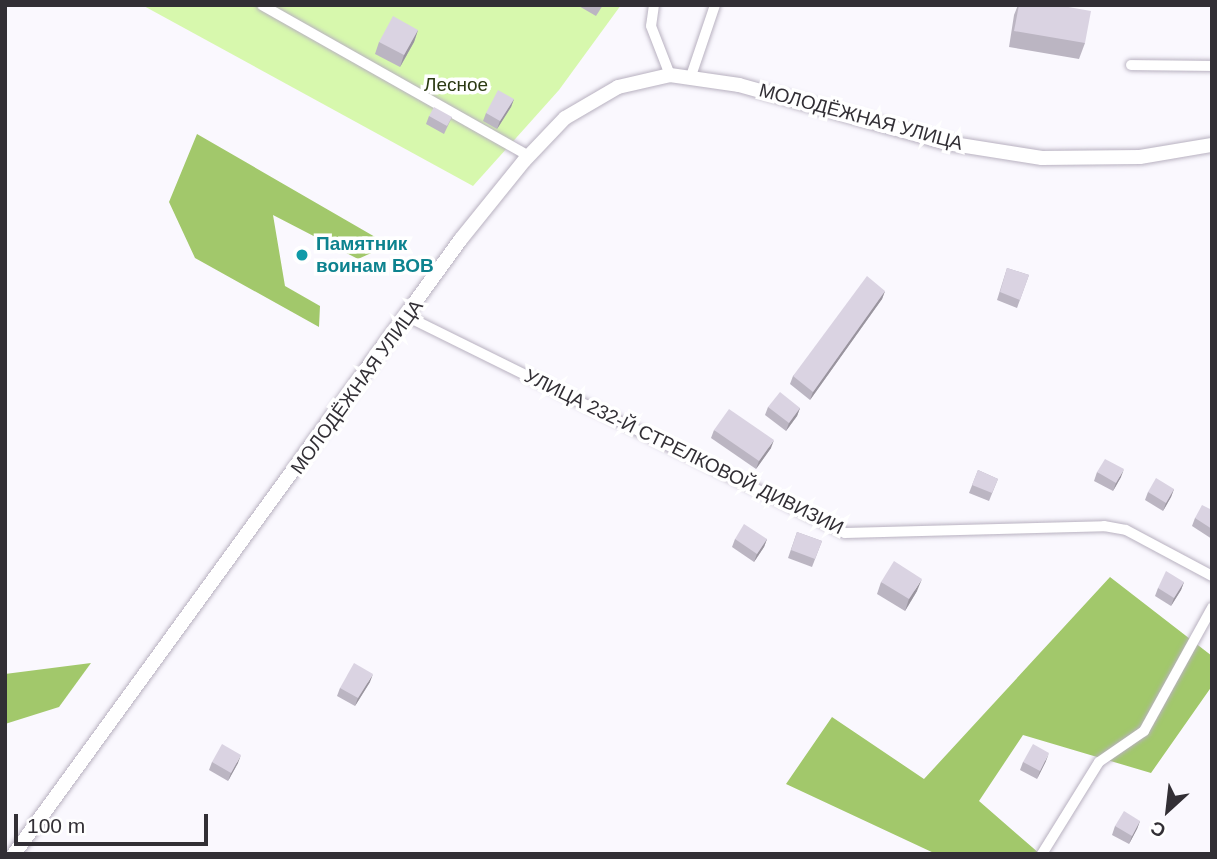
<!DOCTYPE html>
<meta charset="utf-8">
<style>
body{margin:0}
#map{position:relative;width:1217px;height:859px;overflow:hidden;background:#faf8fe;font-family:Arial,sans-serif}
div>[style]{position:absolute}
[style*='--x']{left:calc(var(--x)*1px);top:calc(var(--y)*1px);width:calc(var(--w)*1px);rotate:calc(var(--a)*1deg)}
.green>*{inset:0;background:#d7f8ad}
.forest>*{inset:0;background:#a2c86b}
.roads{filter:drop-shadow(0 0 2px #b8b1c0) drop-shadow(0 0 2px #b8b1c0)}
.street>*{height:10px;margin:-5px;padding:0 5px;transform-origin:5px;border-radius:5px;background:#fff}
.secondary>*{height:14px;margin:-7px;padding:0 7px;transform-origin:7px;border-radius:7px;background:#fff}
.wall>*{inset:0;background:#bbb5c2}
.shaded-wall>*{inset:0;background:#99949e}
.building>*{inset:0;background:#dad3e2}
.dots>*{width:19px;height:19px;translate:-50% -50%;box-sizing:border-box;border:4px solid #fff;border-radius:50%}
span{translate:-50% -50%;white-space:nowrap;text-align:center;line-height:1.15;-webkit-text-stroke:7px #fff;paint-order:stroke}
.park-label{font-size:19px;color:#2b3a13}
.street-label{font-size:19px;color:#322f35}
.culture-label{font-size:19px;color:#0d838f;font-weight:700}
.left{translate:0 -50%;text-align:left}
.frame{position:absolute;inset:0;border:7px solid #322f35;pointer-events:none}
.north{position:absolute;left:1133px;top:775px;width:70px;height:70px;-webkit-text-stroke:5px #fff;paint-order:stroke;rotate:207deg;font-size:19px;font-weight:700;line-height:28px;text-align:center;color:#322f35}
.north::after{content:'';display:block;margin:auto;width:24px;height:32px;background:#322f35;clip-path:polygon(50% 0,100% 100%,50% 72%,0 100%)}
.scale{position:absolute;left:14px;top:814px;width:194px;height:32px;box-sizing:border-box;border:4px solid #322f35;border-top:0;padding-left:9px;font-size:21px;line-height:24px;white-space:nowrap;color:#322f35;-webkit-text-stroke:5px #fff;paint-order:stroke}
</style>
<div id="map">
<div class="green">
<i style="clip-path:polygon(142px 5px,621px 5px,559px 90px,473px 186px)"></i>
</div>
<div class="forest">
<i style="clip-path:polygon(197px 134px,389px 245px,358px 259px,273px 215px,285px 286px,320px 306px,319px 327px,195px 258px,169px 202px)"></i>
<i style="clip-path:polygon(1110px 577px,1212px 656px,1212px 686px,1151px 773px,1023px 735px,979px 801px,1040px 854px,936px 854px,786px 784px,832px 717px,924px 779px)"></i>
<i style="clip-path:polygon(91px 663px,59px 707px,5px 724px,5px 674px)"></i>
</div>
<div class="roads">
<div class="street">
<i style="--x:262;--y:5;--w:307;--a:29.5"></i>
<i style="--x:654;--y:5;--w:21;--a:98"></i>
<i style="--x:651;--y:26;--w:53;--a:68.8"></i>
<i style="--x:1131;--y:65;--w:81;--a:0.7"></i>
<i style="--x:691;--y:76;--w:75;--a:-71.3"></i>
<i style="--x:408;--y:317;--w:487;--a:26.3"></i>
<i style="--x:845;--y:533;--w:259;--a:-1.5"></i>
<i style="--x:1104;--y:526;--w:22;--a:10"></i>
<i style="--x:1126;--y:530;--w:98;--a:28.1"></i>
<i style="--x:1042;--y:854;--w:108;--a:-58.2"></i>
<i style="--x:1099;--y:762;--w:55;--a:-34.6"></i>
<i style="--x:1144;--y:731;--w:141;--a:-61.1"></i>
</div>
<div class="secondary">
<i style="--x:14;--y:854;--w:760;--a:-53.99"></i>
<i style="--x:461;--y:239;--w:100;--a:-51.1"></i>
<i style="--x:524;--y:161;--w:59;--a:-46.4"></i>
<i style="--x:565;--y:118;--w:61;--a:-30.3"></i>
<i style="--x:618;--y:87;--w:53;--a:-13"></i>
<i style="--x:670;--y:75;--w:70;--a:8.2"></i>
<i style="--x:739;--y:85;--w:216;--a:15.6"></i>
<i style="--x:947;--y:143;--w:96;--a:9"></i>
<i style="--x:1042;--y:158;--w:98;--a:-0.6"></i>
<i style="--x:1140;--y:157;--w:73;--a:-9.5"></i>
</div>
</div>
<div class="wall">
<i style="clip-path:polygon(577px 5px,603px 5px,596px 16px)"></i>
<i style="clip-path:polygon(1018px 5px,1057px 5px,1085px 43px,1079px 59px,1009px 47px,1014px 15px)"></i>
<i style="clip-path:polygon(418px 30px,414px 42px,400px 67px,375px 54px,379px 42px)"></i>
<i style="clip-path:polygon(514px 99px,511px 107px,497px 129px,483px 121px,486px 113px)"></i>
<i style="clip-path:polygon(429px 116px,452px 117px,444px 134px,426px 124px)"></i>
<i style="clip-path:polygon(1007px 268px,1029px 275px,1017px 308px,997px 300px)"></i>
<i style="clip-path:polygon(885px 291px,882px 299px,810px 400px,790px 384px,793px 376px)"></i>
<i style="clip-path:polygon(768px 407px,800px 408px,797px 416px,786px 431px,765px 415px)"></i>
<i style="clip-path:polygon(714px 430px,771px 448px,756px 469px,711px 438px)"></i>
<i style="clip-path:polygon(978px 470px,998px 479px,989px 501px,969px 493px)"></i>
<i style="clip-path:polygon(1097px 472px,1121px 477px,1113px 491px,1094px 481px)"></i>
<i style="clip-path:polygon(1174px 489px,1171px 497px,1163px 511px,1145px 500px,1148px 492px)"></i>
<i style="clip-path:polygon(1212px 510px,1212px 539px,1192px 526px,1195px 518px)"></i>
<i style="clip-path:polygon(797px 532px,822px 541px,812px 567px,788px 558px)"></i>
<i style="clip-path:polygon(735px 539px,767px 539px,764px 547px,754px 562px,732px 547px)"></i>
<i style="clip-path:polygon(881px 582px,917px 591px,905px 611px,877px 594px)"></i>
<i style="clip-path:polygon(1184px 582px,1181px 590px,1171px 606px,1155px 596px,1158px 588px)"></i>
<i style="clip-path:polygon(370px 682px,355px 706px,337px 696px,340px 688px)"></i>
<i style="clip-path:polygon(1046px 761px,1037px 779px,1020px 770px,1023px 762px)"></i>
<i style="clip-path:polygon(212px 762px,238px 763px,228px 781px,209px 770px)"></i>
<i style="clip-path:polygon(1140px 821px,1137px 829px,1129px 844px,1112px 835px,1115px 826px)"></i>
</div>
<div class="shaded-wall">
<i style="clip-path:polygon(418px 30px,414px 42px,400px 67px,404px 55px)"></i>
<i style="clip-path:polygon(514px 99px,511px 107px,497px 129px,500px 121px)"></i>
<i style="clip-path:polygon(885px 291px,882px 299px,810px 400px,813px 392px)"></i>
<i style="clip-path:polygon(800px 408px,797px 416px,786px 431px,789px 423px)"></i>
<i style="clip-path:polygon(774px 440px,771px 448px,756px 469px,759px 461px)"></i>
<i style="clip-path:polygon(1124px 469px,1121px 477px,1113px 491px,1116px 483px)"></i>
<i style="clip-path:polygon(1174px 489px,1171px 497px,1163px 511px,1166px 503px)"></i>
<i style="clip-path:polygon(767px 539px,764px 547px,754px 562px,757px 554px)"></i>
<i style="clip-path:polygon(922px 579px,917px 591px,905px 611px,909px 599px)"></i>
<i style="clip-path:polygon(1184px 582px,1181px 590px,1171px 606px,1174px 598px)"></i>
<i style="clip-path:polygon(373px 674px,370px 682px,355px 706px,358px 698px)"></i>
<i style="clip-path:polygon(1049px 753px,1046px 761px,1037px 779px,1040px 771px)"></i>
<i style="clip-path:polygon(241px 755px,238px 763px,228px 781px,231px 773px)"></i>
<i style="clip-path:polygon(1140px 821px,1137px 829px,1129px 844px,1132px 836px)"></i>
</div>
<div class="building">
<i style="clip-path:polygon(1019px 5px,1057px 5px,1091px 11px,1085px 43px,1014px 31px)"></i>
<i style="clip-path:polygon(393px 16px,418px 30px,404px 55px,379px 42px)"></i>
<i style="clip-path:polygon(498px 90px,514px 99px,500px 121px,486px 113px)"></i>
<i style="clip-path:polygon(434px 107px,452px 117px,447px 126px,429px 116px)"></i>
<i style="clip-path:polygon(1007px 268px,1029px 275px,1020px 300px,1000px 292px)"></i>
<i style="clip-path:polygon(867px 276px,885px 291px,813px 392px,793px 376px)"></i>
<i style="clip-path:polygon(780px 392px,800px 408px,789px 423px,768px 407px)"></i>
<i style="clip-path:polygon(729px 409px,774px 440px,759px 461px,714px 430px)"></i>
<i style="clip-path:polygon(1105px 459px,1124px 469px,1116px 483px,1097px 472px)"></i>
<i style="clip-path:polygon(978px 470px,998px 479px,992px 493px,972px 485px)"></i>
<i style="clip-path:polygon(1156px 478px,1174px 489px,1166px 503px,1148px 492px)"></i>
<i style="clip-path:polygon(1202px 505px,1212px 510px,1212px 529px,1195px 518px)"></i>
<i style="clip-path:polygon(744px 524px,767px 539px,757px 554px,735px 539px)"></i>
<i style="clip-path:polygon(797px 532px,822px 541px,815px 559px,791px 550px)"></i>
<i style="clip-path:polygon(894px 561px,922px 579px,909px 599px,881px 582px)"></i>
<i style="clip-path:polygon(1166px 571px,1184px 582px,1174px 598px,1158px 588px)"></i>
<i style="clip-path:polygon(354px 663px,373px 674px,358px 698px,340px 688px)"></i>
<i style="clip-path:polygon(222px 744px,241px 755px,231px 773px,212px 762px)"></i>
<i style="clip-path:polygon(1033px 744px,1049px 753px,1040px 771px,1023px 762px)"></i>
<i style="clip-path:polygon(1124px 811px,1140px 821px,1132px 836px,1115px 826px)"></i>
</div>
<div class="dots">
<i style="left:302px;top:255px;background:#0f9aa8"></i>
</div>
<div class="park-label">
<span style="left:456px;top:85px">Лесное</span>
</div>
<div class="street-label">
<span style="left:861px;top:117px;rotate:15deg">МОЛОДЁЖНАЯ УЛИЦА</span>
<span style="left:357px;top:387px;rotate:-54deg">МОЛОДЁЖНАЯ УЛИЦА</span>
<span style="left:684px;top:452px;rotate:26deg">УЛИЦА 232-Й СТРЕЛКОВОЙ ДИВИЗИИ</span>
</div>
<div class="culture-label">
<span class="left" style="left:316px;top:255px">Памятник<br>воинам ВОВ</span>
</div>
<div class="frame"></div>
<div class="north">С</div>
<div class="scale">100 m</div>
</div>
